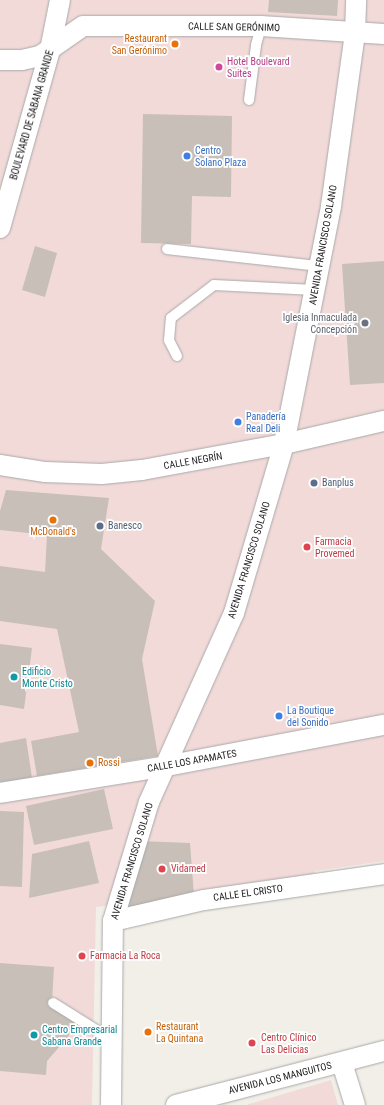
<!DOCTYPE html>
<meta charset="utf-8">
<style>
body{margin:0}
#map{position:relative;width:384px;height:1105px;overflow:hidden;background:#f2efe9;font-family:"Roboto Condensed",sans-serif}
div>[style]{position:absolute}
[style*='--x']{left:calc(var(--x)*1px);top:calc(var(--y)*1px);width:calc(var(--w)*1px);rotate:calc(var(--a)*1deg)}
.commercial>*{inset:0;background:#f2dad9}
.building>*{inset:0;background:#c7bfb8}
.roads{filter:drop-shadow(0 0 1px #a9a9a9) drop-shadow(0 0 1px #a9a9a9)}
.lane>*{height:10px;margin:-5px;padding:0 5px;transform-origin:5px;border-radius:5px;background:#fff}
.street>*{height:20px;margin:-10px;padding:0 10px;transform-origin:10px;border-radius:10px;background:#fff}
.dots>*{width:11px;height:11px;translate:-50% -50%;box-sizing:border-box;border:2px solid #fff;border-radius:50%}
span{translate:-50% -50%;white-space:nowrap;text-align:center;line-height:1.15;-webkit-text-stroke:3.5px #fff;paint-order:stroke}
.street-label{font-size:10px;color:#222}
.food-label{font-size:10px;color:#c56008}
.right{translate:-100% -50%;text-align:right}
.left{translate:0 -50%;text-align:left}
.hotel-label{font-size:10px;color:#b23c85}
.shop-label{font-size:10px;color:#366cbe}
.worship-label{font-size:10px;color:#5b616d}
.service-label{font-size:10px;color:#4e5e75}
.health-label{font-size:10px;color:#be3a42}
.culture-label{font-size:10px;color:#0d838f}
</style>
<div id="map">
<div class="commercial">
<i style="clip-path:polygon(0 0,384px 0,384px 861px,315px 871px,315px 881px,96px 907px,92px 1105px,0 1105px)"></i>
<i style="clip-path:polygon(331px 1080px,338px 1105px,246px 1105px)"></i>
</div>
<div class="building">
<i style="clip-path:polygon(269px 0,338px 0,337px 16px,268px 12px)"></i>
<i style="clip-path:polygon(143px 114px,232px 116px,231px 197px,192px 196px,191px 244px,141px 243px)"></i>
<i style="clip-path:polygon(35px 246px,57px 253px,45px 297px,22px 290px)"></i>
<i style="clip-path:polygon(384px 261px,384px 383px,350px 385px,342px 264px)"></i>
<i style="clip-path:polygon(6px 490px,109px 498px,101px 549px,155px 601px,142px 659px,158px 756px,37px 776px,31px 741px,79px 732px,57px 629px,0 621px,0 566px,45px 572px,47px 535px,0 530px,0 511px)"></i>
<i style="clip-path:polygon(0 644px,32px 648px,24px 709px,0 705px)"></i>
<i style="clip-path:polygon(26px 738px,32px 778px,0 782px,0 743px)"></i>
<i style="clip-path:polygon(104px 789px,113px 829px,34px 845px,26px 806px)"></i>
<i style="clip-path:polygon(0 811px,24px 812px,22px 887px,0 886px)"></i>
<i style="clip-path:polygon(89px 841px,99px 883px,29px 898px,32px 854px)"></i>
<i style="clip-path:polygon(139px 841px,190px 843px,194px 896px,123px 911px)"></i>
<i style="clip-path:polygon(0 963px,54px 967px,52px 1002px,78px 1025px,47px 1061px,46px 1075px,0 1071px)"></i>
</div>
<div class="roads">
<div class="lane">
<i style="--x:249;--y:100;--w:55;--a:-82.7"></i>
<i style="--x:256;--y:45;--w:20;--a:-75"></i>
<i style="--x:167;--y:249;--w:153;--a:6.4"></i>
<i style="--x:177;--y:356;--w:18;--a:-117"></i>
<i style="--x:169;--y:340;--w:22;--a:-85"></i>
<i style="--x:171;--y:318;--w:54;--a:-37.5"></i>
<i style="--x:214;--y:285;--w:101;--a:2.8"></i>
<i style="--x:53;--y:1003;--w:70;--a:32.1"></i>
</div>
<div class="street">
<i style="--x:0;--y:60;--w:22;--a:0"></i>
<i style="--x:22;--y:60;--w:18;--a:-13"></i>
<i style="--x:40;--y:56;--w:52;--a:-34.9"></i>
<i style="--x:83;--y:26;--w:178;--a:0"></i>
<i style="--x:261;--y:26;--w:123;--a:3.7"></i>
<i style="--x:0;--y:228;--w:185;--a:-74.3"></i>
<i style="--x:50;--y:50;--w:51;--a:-78.7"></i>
<i style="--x:0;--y:465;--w:46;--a:8.8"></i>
<i style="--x:45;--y:472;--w:57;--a:2"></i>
<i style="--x:102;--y:474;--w:40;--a:-5.7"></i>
<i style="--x:142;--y:470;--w:144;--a:-10.4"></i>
<i style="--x:284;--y:444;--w:103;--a:-13"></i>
<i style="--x:0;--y:793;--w:168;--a:-9.2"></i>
<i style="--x:166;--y:766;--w:222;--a:-10.7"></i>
<i style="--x:113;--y:921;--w:93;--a:-13"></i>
<i style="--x:204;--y:900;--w:182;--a:-8.2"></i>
<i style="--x:342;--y:1063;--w:44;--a:72.8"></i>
<i style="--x:111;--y:1105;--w:184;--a:-89.4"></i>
<i style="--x:113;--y:921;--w:124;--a:-73.2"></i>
<i style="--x:149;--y:802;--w:207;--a:-65.8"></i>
<i style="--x:234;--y:613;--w:176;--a:-73.5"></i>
<i style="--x:284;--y:444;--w:243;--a:-78.8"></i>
<i style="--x:331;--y:206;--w:175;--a:-82.1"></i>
<i style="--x:355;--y:33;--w:33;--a:-88"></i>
<i style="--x:176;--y:1105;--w:215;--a:-14.6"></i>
</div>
</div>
<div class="dots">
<i style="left:175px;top:44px;background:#e8710a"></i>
<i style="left:219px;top:67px;background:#d1479c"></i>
<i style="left:187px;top:156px;background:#3f7fe0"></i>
<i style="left:365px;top:323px;background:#6b7280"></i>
<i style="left:238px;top:422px;background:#3f7fe0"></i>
<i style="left:314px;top:483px;background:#5c6f8a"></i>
<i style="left:53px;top:520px;background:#e8710a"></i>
<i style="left:100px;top:526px;background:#5c6f8a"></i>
<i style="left:307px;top:547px;background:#e0444e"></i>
<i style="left:14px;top:677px;background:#0f9aa8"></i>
<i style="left:279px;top:716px;background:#3f7fe0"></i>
<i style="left:90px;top:763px;background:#e8710a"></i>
<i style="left:162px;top:869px;background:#e0444e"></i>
<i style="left:82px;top:956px;background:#e0444e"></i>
<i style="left:148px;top:1032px;background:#e8710a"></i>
<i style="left:34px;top:1035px;background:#0f9aa8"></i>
<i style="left:252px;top:1043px;background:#e0444e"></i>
</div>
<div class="street-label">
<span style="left:234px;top:27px;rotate:1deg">CALLE SAN GERÓNIMO</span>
<span style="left:32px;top:115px;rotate:-74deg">BOULEVARD DE SABANA GRANDE</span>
<span style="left:323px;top:245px;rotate:-80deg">AVENIDA FRANCISCO SOLANO</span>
<span style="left:193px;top:461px;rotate:-10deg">CALLE NEGRÍN</span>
<span style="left:249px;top:560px;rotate:-73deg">AVENIDA FRANCISCO SOLANO</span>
<span style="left:192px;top:761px;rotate:-10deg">CALLE LOS APAMATES</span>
<span style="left:132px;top:861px;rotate:-73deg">AVENIDA FRANCISCO SOLANO</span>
<span style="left:248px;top:893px;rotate:-8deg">CALLE EL CRISTO</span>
<span style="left:280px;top:1078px;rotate:-14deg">AVENIDA LOS MANGUITOS</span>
</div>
<div class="food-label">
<span class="right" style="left:167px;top:44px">Restaurant<br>San Gerónimo</span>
<span style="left:53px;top:532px">McDonald's</span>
<span class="left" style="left:98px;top:763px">Rossi</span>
<span class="left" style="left:156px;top:1032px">Restaurant<br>La Quintana</span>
</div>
<div class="hotel-label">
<span class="left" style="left:227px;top:67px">Hotel Boulevard<br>Suites</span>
</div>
<div class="shop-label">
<span class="left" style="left:195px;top:156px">Centro<br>Solano Plaza</span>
<span class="left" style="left:246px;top:422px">Panadería<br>Real Deli</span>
<span class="left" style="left:287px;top:716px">La Boutique<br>del Sonido</span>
</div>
<div class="worship-label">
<span class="right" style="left:357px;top:323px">Iglesia Inmaculada<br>Concepción</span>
</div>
<div class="service-label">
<span class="left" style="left:322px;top:483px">Banplus</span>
<span class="left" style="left:108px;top:526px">Banesco</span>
</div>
<div class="health-label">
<span class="left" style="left:315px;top:547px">Farmacia<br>Provemed</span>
<span class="left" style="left:171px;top:869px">Vidamed</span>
<span class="left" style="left:90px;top:956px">Farmacia La Roca</span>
<span class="left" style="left:261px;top:1043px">Centro Clínico<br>Las Delicias</span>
</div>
<div class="culture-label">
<span class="left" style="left:22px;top:677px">Edificio<br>Monte Cristo</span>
<span class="left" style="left:42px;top:1035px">Centro Empresarial<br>Sabana Grande</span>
</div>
</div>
